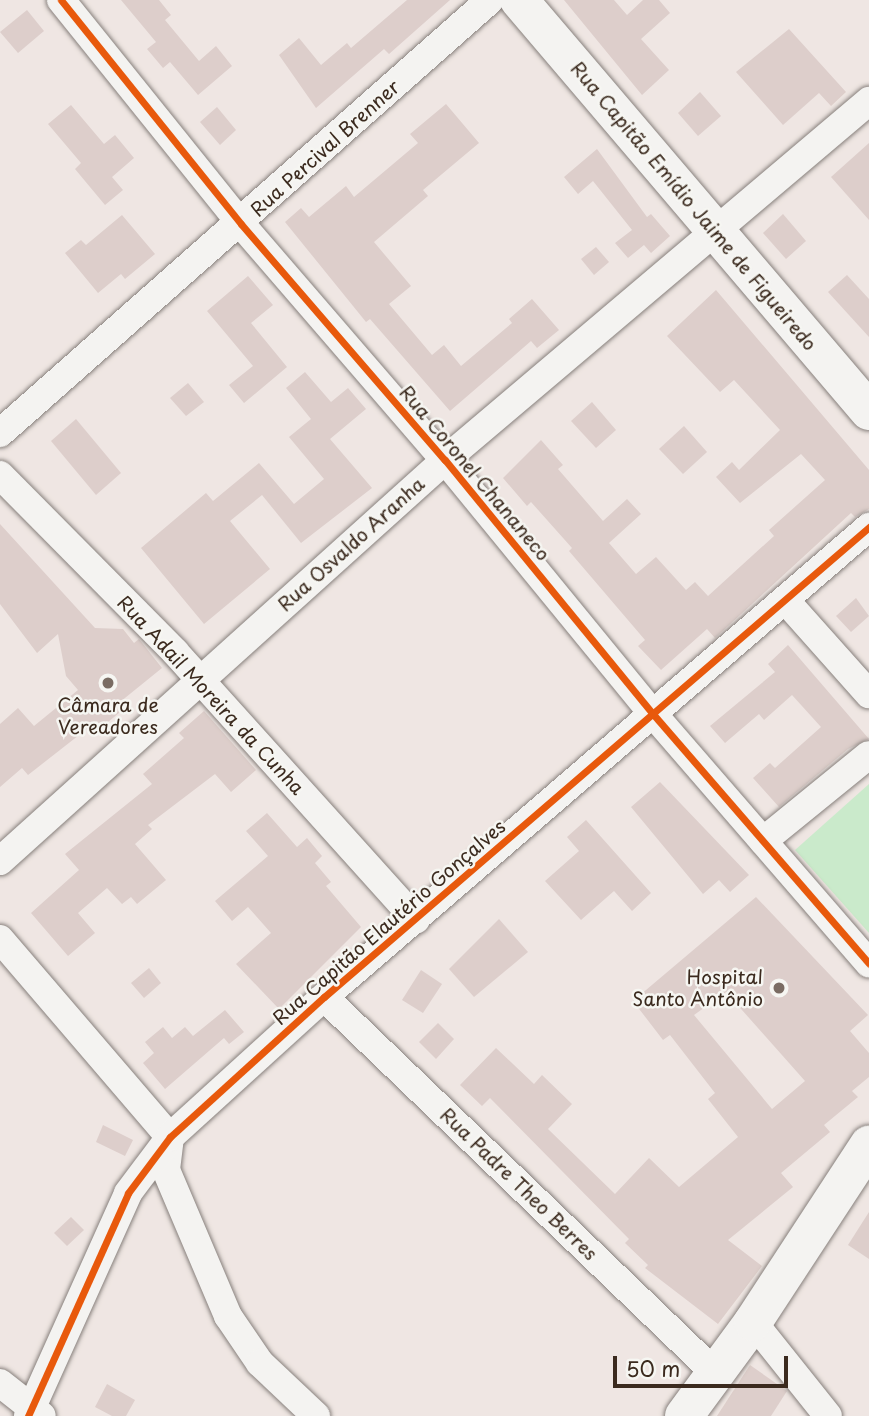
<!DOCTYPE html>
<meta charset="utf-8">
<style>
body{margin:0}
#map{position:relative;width:869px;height:1416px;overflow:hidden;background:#efe6e3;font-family:"Playpen Sans",sans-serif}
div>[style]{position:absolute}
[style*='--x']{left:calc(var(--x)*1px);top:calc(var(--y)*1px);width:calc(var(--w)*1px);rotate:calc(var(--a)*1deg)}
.green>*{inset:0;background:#caeacb}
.building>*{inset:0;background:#ddcecb}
.roads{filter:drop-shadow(0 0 2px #87807c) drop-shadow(0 0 2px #87807c)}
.street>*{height:28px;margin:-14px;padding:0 14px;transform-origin:14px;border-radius:14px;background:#f4f3f1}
.secondary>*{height:38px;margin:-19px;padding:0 19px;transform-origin:19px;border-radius:19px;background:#f4f3f1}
.cycleway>*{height:7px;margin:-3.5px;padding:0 3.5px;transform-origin:3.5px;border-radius:3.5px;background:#e8590c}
.dots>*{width:19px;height:19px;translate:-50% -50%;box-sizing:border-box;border:4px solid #f6f6f2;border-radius:50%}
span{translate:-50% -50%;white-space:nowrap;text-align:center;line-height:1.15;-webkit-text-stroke:5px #f6f6f2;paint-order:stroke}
.street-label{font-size:19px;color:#3b2a1e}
.poi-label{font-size:19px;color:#3b2a1e}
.right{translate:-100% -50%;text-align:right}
.scale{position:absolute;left:613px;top:1356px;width:175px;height:32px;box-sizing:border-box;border:4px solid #3b2a1e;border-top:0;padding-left:9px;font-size:21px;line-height:24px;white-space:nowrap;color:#3b2a1e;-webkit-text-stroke:5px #f6f6f2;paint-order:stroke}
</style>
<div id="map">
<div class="green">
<i style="clip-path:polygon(869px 784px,869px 933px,795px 850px)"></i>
</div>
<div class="building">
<i style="clip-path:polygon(121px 0,159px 0,171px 15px,165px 20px,199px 61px,216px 46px,232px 66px,198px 95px,170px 62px,163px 68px,147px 49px,156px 42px)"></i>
<i style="clip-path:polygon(407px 0,450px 0,389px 54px,384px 49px,316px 108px,279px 55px,299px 38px,321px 65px,347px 43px,351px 48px)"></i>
<i style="clip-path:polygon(564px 0,614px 0,627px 15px,643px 0,659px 0,670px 13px,641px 39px,669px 70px,642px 95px)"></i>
<i style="clip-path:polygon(27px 10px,44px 31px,18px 53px,0 32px)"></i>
<i style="clip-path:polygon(789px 29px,846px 92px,831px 106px,819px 93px,783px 125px,736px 72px)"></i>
<i style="clip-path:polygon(700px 92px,721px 116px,698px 136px,678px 113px)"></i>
<i style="clip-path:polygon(446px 104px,479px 143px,423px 190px,428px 196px,374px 242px,411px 286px,389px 304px,432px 355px,444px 345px,461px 366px,512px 323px,509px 319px,532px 299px,559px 330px,537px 348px,531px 341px,450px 411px,370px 319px,366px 322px,285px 222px,301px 208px,309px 217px,346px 186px,354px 197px,418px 143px,410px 134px)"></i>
<i style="clip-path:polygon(71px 105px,104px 144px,115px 135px,134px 158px,112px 177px,123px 190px,105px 205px,75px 169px,81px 163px,48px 124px)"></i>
<i style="clip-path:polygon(217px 107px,236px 130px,220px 145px,200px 122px)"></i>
<i style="clip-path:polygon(869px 143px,869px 220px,831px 177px)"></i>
<i style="clip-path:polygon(597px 149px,647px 217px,651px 214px,670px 236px,651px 253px,644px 245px,628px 258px,615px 243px,632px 230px,593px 181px,578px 194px,564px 177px)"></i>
<i style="clip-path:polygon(783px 214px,806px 241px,786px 259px,763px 233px)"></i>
<i style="clip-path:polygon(122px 215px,155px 254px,125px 279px,121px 274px,98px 293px,65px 253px,81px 240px,86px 245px)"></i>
<i style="clip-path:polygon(596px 247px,609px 262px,594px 275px,581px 259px)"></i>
<i style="clip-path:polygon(847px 275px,869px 299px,869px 337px,828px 292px)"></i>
<i style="clip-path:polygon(248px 276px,273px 305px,251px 323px,287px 367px,244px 403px,229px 385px,253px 366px,207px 311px)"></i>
<i style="clip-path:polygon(716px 290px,869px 470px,869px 509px,855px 517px,851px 513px,715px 638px,707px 629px,661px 670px,638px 646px,645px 640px,569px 551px,572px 548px,531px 502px,527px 506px,503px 478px,541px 440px,563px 465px,558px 469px,603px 521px,627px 499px,641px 514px,609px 543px,636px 574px,656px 557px,686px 590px,695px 582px,708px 596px,774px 536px,769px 530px,825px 480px,801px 454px,740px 503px,716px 477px,732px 462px,739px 470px,780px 430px,734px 380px,720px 392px,667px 336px)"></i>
<i style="clip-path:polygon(305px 372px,331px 402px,348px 388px,366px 409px,330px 439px,372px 488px,301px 543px,262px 495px,230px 521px,270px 569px,204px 624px,141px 548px,206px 493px,213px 501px,259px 463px,294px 504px,324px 479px,289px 437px,311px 419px,286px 388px)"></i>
<i style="clip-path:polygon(188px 383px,204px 402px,186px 416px,170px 398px)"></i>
<i style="clip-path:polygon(592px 402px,616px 430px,596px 448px,571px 421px)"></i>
<i style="clip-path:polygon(76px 419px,121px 473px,96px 495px,51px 441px)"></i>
<i style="clip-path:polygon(684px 426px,707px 452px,683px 474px,659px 449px)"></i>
<i style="clip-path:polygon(0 524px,95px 628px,123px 629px,134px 643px,139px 639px,162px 668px,120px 702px,125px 708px,102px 727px,97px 721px,28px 775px,22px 768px,0 787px,0 724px,18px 708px,34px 726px,78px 690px,66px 676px,58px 634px,37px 653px,0 604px)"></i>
<i style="clip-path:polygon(856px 598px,869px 616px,851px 632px,836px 616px)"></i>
<i style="clip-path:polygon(788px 645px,869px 739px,848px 749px,779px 807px,753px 778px,770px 763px,775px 768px,821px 727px,792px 695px,764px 720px,759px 714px,725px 743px,710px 726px,775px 672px,768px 664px)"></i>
<i style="clip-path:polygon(204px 711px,256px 770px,231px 792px,215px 774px,148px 825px,152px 829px,135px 844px,166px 880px,137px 904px,131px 897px,122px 904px,107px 888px,78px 913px,95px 933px,68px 956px,31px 913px,79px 870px,65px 854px,152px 784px,143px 774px,184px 738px,179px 733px)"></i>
<i style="clip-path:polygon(660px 782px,749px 875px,730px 892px,719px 880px,703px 894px,631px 807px)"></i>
<i style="clip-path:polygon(267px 813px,297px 847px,307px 838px,322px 856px,315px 863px,331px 882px,326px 886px,361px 927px,279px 1009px,236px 964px,271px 933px,248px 907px,232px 921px,215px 901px,268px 856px,246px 831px)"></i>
<i style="clip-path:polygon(586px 820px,651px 893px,632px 911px,614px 891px,581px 920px,545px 881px,579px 851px,567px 837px)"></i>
<i style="clip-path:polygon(evenodd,756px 897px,868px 1015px,850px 1031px,869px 1053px,869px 1077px,852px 1091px,858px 1097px,824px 1125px,830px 1132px,781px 1173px,793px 1187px,728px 1240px,762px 1266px,718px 1324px,645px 1268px,648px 1265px,625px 1243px,629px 1239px,490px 1098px,482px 1106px,460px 1085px,496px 1048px,534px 1084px,542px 1075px,572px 1104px,548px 1129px,615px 1194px,649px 1158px,679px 1187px,738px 1137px,708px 1099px,715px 1093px,670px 1035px,663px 1040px,633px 1001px,756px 897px,726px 992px,805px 1081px,772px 1109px,694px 1015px,726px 992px)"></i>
<i style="clip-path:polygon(499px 919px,528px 952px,474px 997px,449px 969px)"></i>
<i style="clip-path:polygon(149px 968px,161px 983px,144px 998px,131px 983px)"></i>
<i style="clip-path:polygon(421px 970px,442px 984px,423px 1013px,402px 1000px)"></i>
<i style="clip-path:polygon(225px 1010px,244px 1032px,229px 1044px,224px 1038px,165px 1089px,143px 1063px,154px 1053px,145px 1042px,163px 1027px,172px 1038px,185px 1027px,193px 1036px)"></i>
<i style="clip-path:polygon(438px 1023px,454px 1039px,436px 1059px,419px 1042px)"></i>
<i style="clip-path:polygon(103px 1125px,133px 1140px,125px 1156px,96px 1142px)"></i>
<i style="clip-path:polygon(869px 1212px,869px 1259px,848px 1245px)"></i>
<i style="clip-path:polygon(71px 1217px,84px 1230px,67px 1246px,54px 1233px)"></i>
<i style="clip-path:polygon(750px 1365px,787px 1391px,771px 1416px,717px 1416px)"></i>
<i style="clip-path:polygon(107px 1384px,135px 1400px,126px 1416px,112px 1416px,95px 1407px)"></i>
</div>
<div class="roads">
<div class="street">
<i style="--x:61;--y:0;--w:287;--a:51.2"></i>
<i style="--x:241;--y:224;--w:312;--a:49.2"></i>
<i style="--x:445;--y:460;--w:328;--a:50.7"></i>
<i style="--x:653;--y:714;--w:330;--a:49.1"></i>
<i style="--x:0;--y:433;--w:654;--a:-41.47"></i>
<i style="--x:0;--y:475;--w:249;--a:45.3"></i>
<i style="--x:175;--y:652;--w:360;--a:48"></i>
<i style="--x:786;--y:601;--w:125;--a:48.3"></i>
<i style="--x:763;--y:841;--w:136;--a:-39.1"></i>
<i style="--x:0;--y:861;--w:599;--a:-42.02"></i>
<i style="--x:445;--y:460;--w:556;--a:-40.25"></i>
<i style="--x:0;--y:939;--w:261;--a:49.4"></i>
<i style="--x:324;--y:997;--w:540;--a:43.87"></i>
<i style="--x:170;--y:1137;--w:33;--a:97"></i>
<i style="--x:166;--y:1170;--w:159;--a:67"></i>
<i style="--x:228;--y:1316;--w:57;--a:55.8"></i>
<i style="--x:260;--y:1363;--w:77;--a:43.4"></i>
<i style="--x:753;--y:1322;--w:120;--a:51.4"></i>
<i style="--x:0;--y:1383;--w:53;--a:38.2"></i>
<i style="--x:28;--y:1416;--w:244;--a:-65.8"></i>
<i style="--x:128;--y:1193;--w:70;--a:-53.1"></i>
<i style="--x:170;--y:1137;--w:208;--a:-42.3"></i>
<i style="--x:324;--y:997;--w:720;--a:-40.77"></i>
</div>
<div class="secondary">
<i style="--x:519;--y:0;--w:540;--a:49.58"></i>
<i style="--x:684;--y:1416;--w:117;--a:-53.7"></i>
<i style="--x:753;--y:1322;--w:212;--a:-56.8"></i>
</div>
</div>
<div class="cycleway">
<i style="--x:61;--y:0;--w:287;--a:51.2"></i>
<i style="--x:241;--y:224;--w:312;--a:49.2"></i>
<i style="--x:445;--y:460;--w:328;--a:50.7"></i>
<i style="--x:653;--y:714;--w:330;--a:49.1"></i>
<i style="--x:28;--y:1416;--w:244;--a:-65.8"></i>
<i style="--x:128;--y:1193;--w:70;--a:-53.1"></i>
<i style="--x:170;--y:1137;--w:208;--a:-42.3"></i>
<i style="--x:324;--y:997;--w:720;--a:-40.77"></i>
</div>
<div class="dots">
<i style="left:108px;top:683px;background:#7a6c63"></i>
<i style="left:779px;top:988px;background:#7a6c63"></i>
</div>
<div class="street-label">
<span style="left:325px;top:148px;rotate:-42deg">Rua Percival Brenner</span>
<span style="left:694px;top:206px;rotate:50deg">Rua Capitão Emídio Jaime de Figueiredo</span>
<span style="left:475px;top:473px;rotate:50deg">Rua Coronel Chananeco</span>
<span style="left:351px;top:544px;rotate:-42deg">Rua Osvaldo Aranha</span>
<span style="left:211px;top:695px;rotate:47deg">Rua Adail Moreira da Cunha</span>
<span style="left:389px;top:922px;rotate:-41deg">Rua Capitão Elautério Gonçalves</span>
<span style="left:519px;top:1184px;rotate:44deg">Rua Padre Theo Berres</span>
</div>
<div class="poi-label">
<span style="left:108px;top:716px">Câmara de<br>Vereadores</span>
<span class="right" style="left:763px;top:988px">Hospital<br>Santo Antônio</span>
</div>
<div class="scale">50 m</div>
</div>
